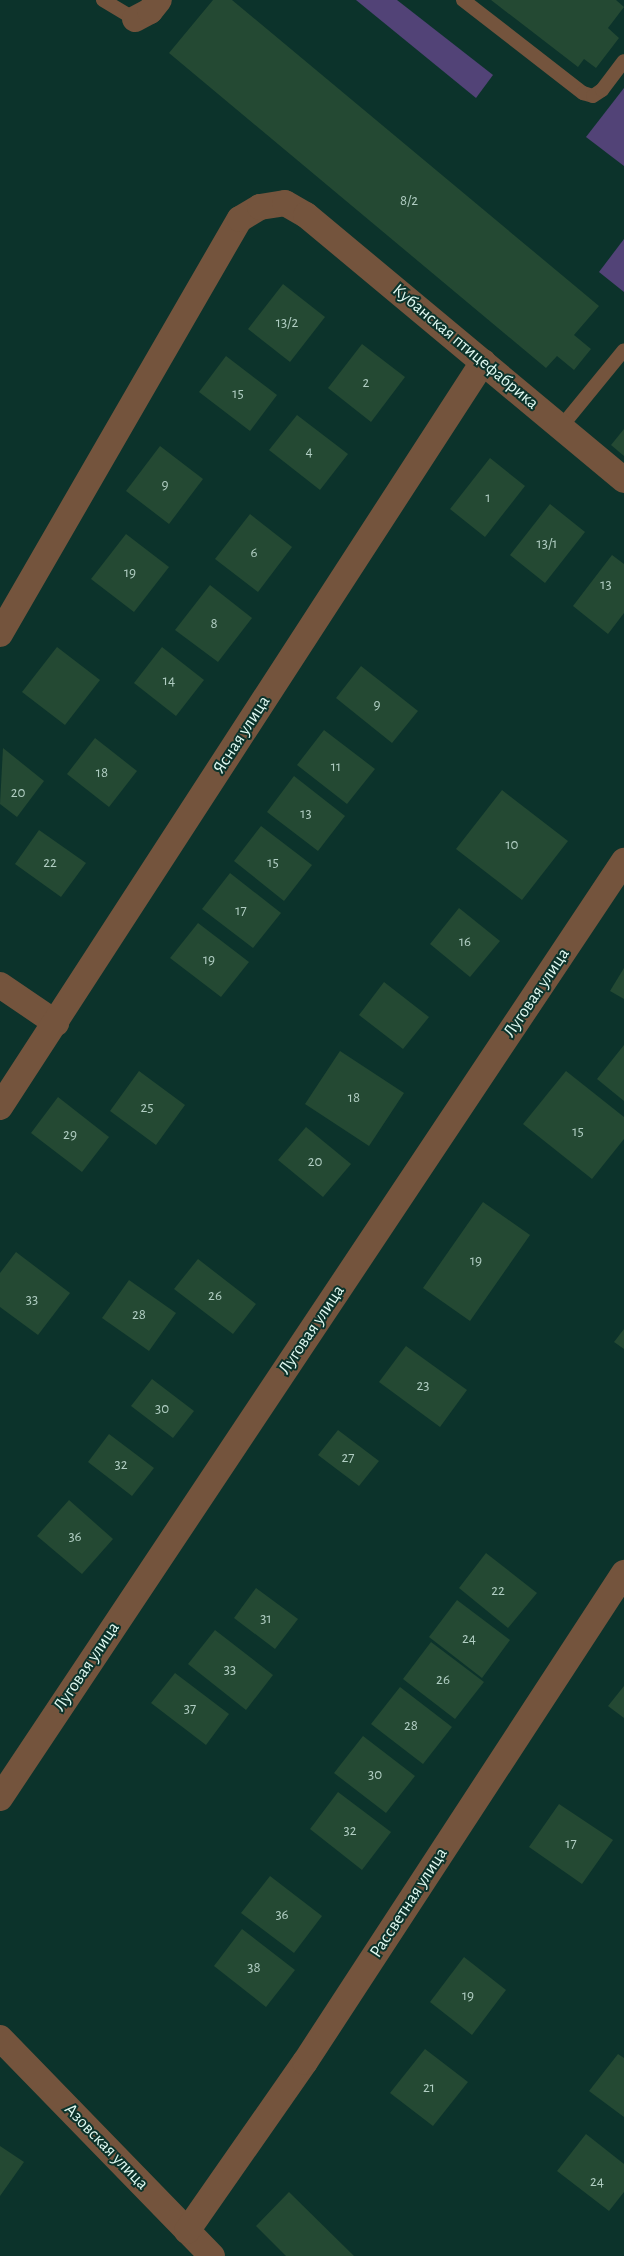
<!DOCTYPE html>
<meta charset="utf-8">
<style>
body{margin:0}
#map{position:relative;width:624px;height:2256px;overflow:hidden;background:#0c332b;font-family:"Alegreya Sans",sans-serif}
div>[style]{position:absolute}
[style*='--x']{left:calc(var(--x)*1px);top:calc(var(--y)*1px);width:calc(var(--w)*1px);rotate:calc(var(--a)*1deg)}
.green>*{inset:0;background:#524377}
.building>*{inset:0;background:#244933}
.service>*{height:14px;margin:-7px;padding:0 7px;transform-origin:7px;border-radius:7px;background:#74543d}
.minor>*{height:26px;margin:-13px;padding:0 13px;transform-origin:13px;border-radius:13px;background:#74543d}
span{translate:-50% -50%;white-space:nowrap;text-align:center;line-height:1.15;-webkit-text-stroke:4px #0c332b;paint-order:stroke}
.number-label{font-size:15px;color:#b0cdc2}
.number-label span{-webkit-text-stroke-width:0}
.street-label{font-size:18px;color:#dff9f1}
</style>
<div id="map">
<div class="green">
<i style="clip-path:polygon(356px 0,397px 0,493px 75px,476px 98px)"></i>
<i style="clip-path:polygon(624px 88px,624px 166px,586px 137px)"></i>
<i style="clip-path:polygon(624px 239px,624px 292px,599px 272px)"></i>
</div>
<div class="building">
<i style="clip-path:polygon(213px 0,232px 0,599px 306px,574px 335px,591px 349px,574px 370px,557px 356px,546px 368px,169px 53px)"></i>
<i style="clip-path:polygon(491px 0,616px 0,624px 7px,608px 28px,619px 38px,596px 68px,584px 59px,578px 67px)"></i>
<i style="clip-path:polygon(283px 284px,325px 317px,290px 362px,248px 329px)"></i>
<i style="clip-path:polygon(362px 344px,405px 377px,371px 422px,328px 388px)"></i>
<i style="clip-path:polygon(226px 356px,277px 395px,250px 431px,199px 392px)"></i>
<i style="clip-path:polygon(297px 415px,348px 454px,320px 490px,269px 450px)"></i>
<i style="clip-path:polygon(624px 429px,624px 456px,611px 445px)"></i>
<i style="clip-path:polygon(160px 446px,203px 479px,169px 524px,126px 491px)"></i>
<i style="clip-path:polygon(490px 458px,525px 486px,485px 537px,450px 509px)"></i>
<i style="clip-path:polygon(550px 504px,585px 532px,545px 583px,510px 555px)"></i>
<i style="clip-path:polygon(250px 514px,292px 547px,258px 592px,215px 559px)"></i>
<i style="clip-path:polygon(126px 534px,169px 567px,134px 612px,91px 579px)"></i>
<i style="clip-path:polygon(612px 555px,624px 564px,624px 613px,608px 634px,573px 606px)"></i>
<i style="clip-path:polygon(210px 585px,252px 618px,218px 662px,175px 630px)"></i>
<i style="clip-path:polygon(57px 647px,100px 680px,65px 725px,22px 692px)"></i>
<i style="clip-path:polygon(162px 647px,204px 680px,176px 716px,134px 683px)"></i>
<i style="clip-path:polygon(361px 666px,418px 711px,392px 743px,336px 698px)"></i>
<i style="clip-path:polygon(324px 730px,375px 769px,347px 804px,297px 765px)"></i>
<i style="clip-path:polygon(95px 738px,137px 771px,109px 807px,67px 774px)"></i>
<i style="clip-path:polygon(3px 748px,44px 781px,17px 817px,0 804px)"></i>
<i style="clip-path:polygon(294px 776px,345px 816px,318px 851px,267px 812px)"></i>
<i style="clip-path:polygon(502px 790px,568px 841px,522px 900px,456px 849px)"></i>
<i style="clip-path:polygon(261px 826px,312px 865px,284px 901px,234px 861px)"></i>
<i style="clip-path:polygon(39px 830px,86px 863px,61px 897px,15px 864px)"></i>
<i style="clip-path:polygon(230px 873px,281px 913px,253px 948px,202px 909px)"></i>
<i style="clip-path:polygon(459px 908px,500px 941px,470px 977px,430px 944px)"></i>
<i style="clip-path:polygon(198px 923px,249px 962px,221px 997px,170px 958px)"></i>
<i style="clip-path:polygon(624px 968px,624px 999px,610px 991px)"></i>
<i style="clip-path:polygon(384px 982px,429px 1017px,403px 1049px,359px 1015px)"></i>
<i style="clip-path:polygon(624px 1045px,624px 1101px,597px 1079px)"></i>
<i style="clip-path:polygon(340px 1051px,404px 1093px,369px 1146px,305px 1104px)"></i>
<i style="clip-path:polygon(139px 1071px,185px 1105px,156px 1145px,110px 1111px)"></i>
<i style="clip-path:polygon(566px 1071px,624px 1117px,624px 1139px,592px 1179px,523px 1124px)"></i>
<i style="clip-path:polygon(58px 1097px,109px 1137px,82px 1172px,31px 1133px)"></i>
<i style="clip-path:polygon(306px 1127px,351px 1164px,323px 1197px,278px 1160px)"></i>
<i style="clip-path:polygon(483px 1202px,530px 1235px,470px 1321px,423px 1288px)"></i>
<i style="clip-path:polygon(16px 1252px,70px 1293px,38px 1335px,0 1307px,0 1273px)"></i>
<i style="clip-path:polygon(198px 1259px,256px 1304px,233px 1334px,174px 1289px)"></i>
<i style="clip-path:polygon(129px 1280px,176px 1313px,149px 1351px,102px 1318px)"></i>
<i style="clip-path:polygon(624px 1329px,624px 1349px,614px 1342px)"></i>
<i style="clip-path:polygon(406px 1346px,467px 1390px,440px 1427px,379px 1382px)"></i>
<i style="clip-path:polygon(152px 1379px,194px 1411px,173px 1438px,131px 1406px)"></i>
<i style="clip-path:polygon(338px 1430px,379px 1461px,359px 1486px,318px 1455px)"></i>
<i style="clip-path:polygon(109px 1434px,154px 1468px,132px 1496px,88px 1462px)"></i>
<i style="clip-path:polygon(69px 1500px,113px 1539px,82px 1574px,37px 1536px)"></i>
<i style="clip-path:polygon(486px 1553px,537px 1593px,508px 1628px,459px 1588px)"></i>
<i style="clip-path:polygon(256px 1588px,298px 1619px,275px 1649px,234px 1618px)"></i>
<i style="clip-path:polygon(457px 1600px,510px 1640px,482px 1678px,429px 1637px)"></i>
<i style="clip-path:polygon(215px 1630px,273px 1675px,246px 1710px,188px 1664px)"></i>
<i style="clip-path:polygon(431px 1642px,484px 1682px,455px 1719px,403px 1679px)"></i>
<i style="clip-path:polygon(175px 1673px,229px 1714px,206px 1745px,151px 1703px)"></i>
<i style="clip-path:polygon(624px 1686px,624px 1718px,608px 1706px)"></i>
<i style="clip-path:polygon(400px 1687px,452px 1727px,423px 1764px,371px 1724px)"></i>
<i style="clip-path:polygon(363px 1736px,415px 1776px,386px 1813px,334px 1773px)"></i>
<i style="clip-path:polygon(338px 1792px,391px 1832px,362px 1870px,310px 1829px)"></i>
<i style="clip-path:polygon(559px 1804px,613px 1840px,582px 1884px,529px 1847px)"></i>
<i style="clip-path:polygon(270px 1876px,322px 1916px,294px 1953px,241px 1913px)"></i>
<i style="clip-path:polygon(242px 1929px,295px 1970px,266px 2007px,214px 1966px)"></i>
<i style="clip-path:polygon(464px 1957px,506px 1990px,472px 2035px,430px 2002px)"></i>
<i style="clip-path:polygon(425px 2049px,468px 2082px,433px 2126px,390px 2093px)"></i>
<i style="clip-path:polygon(618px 2054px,624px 2058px,624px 2117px,589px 2091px)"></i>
<i style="clip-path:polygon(586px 2134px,624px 2164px,624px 2192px,609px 2211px,557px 2171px)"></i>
<i style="clip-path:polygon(0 2146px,24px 2162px,0 2196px)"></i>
<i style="clip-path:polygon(289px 2192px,354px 2256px,286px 2256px,256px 2226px)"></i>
</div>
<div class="service">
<i style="--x:103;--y:0;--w:37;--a:31"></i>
<i style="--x:463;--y:0;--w:152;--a:37.8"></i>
<i style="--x:583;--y:93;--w:10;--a:17"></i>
<i style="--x:593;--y:96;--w:11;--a:-34"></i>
<i style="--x:602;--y:90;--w:36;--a:-53"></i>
<i style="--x:561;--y:427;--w:99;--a:-50.7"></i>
</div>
<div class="minor">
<i style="--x:135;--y:19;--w:17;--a:-28"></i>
<i style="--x:150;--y:11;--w:14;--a:-51"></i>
<i style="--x:0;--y:634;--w:479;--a:-60"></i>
<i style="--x:240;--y:219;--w:23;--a:-31"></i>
<i style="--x:260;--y:207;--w:25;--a:-9"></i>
<i style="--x:285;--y:203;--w:24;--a:30"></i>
<i style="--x:306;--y:215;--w:414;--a:39.8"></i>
<i style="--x:0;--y:985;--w:68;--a:34.2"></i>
<i style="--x:0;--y:1107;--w:888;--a:-57.04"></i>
<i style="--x:0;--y:1798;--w:1126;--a:-56.34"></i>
<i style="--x:0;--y:2038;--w:304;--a:45.8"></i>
<i style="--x:187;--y:2231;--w:206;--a:-55.1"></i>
<i style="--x:305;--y:2062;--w:584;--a:-56.88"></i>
</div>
<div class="number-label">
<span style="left:409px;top:201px">8/2</span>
<span style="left:287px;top:323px">13/2</span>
<span style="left:366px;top:383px">2</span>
<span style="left:238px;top:394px">15</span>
<span style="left:309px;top:452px">4</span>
<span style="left:165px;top:485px">9</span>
<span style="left:488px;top:498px">1</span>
<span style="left:547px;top:544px">13/1</span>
<span style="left:254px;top:553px">6</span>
<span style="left:130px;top:573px">19</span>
<span style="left:606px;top:585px">13</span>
<span style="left:214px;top:624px">8</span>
<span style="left:169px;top:681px">14</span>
<span style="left:377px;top:705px">9</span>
<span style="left:336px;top:767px">11</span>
<span style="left:102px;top:773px">18</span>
<span style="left:18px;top:793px">20</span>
<span style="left:306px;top:814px">13</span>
<span style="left:512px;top:845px">10</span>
<span style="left:50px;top:863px">22</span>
<span style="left:273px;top:863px">15</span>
<span style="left:241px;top:911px">17</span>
<span style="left:465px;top:942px">16</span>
<span style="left:209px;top:960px">19</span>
<span style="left:354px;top:1098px">18</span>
<span style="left:147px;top:1108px">25</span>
<span style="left:578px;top:1132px">15</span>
<span style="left:70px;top:1135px">29</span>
<span style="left:315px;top:1162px">20</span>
<span style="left:476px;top:1261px">19</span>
<span style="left:215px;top:1296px">26</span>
<span style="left:32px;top:1300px">33</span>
<span style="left:139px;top:1315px">28</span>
<span style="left:423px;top:1386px">23</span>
<span style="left:162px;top:1409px">30</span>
<span style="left:348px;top:1458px">27</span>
<span style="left:121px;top:1465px">32</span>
<span style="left:75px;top:1537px">36</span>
<span style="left:498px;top:1591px">22</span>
<span style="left:266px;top:1619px">31</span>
<span style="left:469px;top:1639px">24</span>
<span style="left:230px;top:1670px">33</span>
<span style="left:443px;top:1680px">26</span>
<span style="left:190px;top:1709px">37</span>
<span style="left:411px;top:1726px">28</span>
<span style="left:375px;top:1775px">30</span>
<span style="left:350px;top:1831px">32</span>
<span style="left:571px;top:1844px">17</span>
<span style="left:282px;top:1915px">36</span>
<span style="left:254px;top:1968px">38</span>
<span style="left:468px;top:1996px">19</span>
<span style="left:429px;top:2088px">21</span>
<span style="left:597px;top:2182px">24</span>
</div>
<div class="street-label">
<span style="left:465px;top:347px;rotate:40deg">Кубанская птицефабрика</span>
<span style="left:242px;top:735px;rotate:-57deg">Ясная улица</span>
<span style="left:537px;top:993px;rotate:-56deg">Луговая улица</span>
<span style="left:312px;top:1330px;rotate:-56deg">Луговая улица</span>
<span style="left:87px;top:1667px;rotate:-56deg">Луговая улица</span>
<span style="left:409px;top:1903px;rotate:-57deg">Рассветная улица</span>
<span style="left:106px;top:2147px;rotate:46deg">Азовская улица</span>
</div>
</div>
